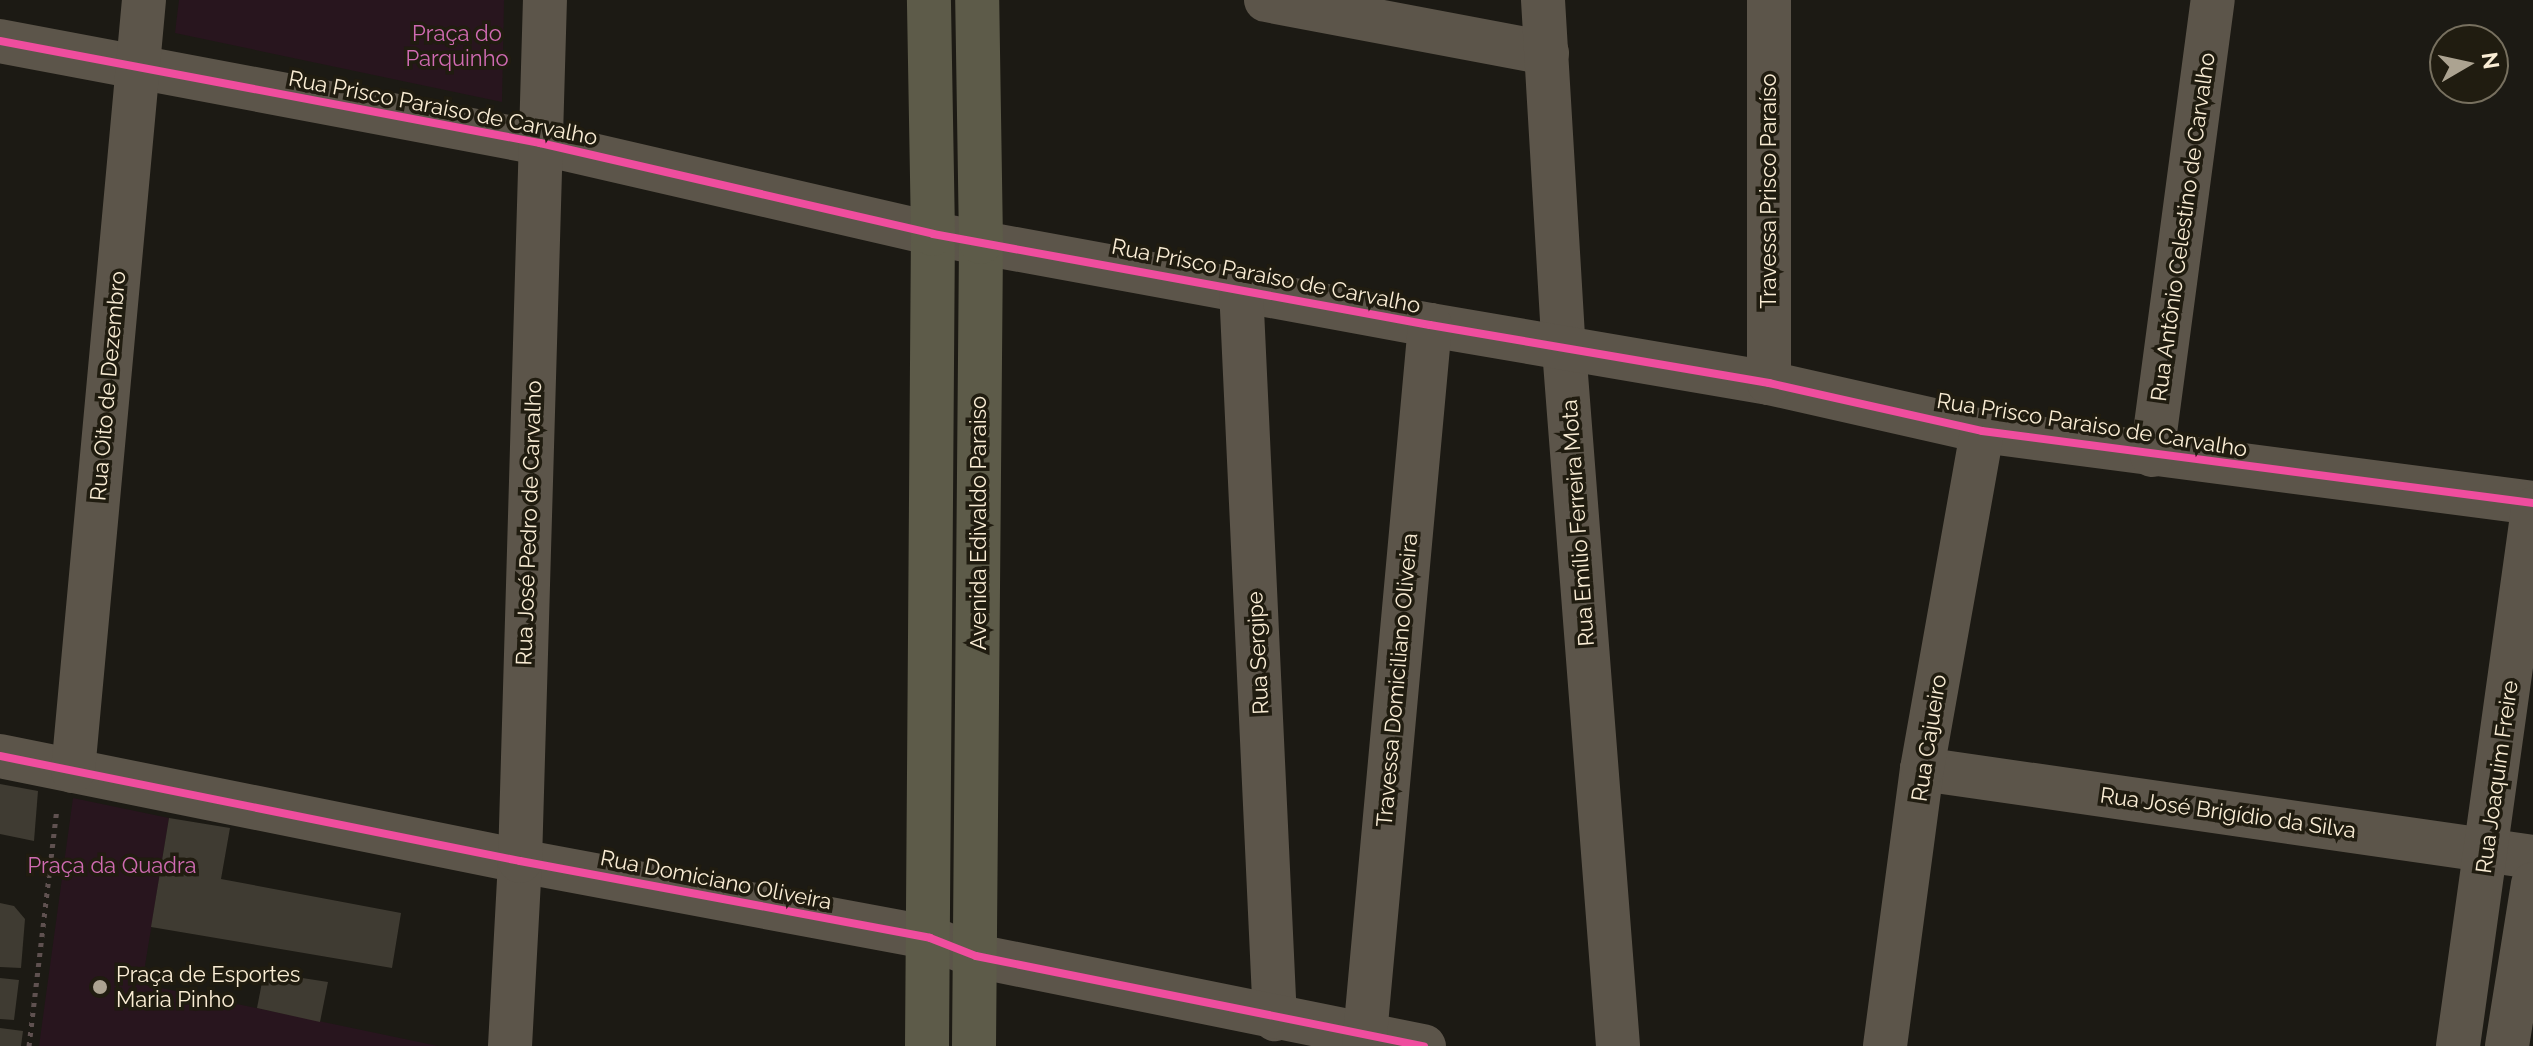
<!DOCTYPE html>
<meta charset="utf-8">
<style>
body{margin:0}
#map{position:relative;width:2533px;height:1046px;overflow:hidden;background:#1c1a14;font-family:Raleway,sans-serif}
div>[style]{position:absolute}
[style*='--x']{left:calc(var(--x)*1px);top:calc(var(--y)*1px);width:calc(var(--w)*1px);rotate:calc(var(--a)*1deg)}
.green>*{inset:0;background:#28151e}
.building>*{inset:0;background:#3f3b32}
.path>*{height:5px;margin-top:-2.5px;transform-origin:0;background:repeating-linear-gradient(90deg,#5f5150 0 4px,transparent 0 10px)}
.minor>*{height:44px;margin:-22px;padding:0 22px;transform-origin:22px;border-radius:22px;background:#5c554a}
.major>*{height:44px;margin:-22px;padding:0 22px;transform-origin:22px;border-radius:22px;background:#5d5b49}
.cycleway>*{height:8px;margin:-4px;padding:0 4px;transform-origin:4px;border-radius:4px;background:#ef4d9e}
.dots>*{width:22px;height:22px;translate:-50% -50%;box-sizing:border-box;border:4px solid #201c10;border-radius:50%}
span{translate:-50% -50%;white-space:nowrap;text-align:center;line-height:1.15;-webkit-text-stroke:7px #201c10;paint-order:stroke}
.park-label{font-size:22px;color:#d06bb2}
.street-label{font-size:22px;color:#faedd5}
.poi-label{font-size:22px;color:#faedd5}
.left{translate:0 -50%;text-align:left}
.north{position:absolute;left:2429px;top:24px;width:80px;height:80px;box-sizing:border-box;background:#201c10;border:2px solid #77705f;border-radius:50%;rotate:81deg;font-size:22px;font-weight:700;line-height:32px;text-align:center;color:#faedd5}
.north::after{content:'';display:block;margin:auto;width:28px;height:36px;background:#aca391;clip-path:polygon(50% 0,100% 100%,50% 72%,0 100%)}
</style>
<div id="map">
<div class="green">
<i style="clip-path:polygon(179px 0,504px 0,502px 102px,175px 33px)"></i>
<i style="clip-path:polygon(73px 798px,169px 818px,142px 984px,438px 1046px,39px 1046px)"></i>
</div>
<div class="building">
<i style="clip-path:polygon(0 784px,38px 791px,34px 841px,0 834px)"></i>
<i style="clip-path:polygon(169px 818px,230px 828px,221px 879px,401px 913px,392px 968px,151px 927px)"></i>
<i style="clip-path:polygon(0 903px,14px 906px,25px 919px,21px 968px,0 967px)"></i>
<i style="clip-path:polygon(264px 972px,328px 982px,320px 1022px,257px 1008px)"></i>
<i style="clip-path:polygon(0 978px,19px 980px,14px 1020px,0 1019px)"></i>
<i style="clip-path:polygon(0 1028px,23px 1031px,21px 1046px,0 1046px)"></i>
</div>
<div class="path">
<i style="--x:29;--y:1046;--w:239;--a:-83.3"></i>
</div>
<div class="minor">
<i style="--x:1266;--y:0;--w:286;--a:10.7"></i>
<i style="--x:1543;--y:0;--w:350;--a:86.6"></i>
<i style="--x:1564;--y:349;--w:699;--a:85.57"></i>
<i style="--x:0;--y:41;--w:550;--a:10.7"></i>
<i style="--x:540;--y:143;--w:403;--a:13"></i>
<i style="--x:933;--y:234;--w:505;--a:10.38"></i>
<i style="--x:1430;--y:325;--w:344;--a:9.7"></i>
<i style="--x:1769;--y:383;--w:218;--a:12.7"></i>
<i style="--x:1982;--y:431;--w:556;--a:7.44"></i>
<i style="--x:1241;--y:288;--w:732;--a:87.34"></i>
<i style="--x:1769;--y:383;--w:383;--a:-90"></i>
<i style="--x:2152;--y:455;--w:459;--a:-82.4"></i>
<i style="--x:0;--y:756;--w:530;--a:11.42"></i>
<i style="--x:520;--y:861;--w:417;--a:10.6"></i>
<i style="--x:930;--y:938;--w:49;--a:21.4"></i>
<i style="--x:976;--y:956;--w:457;--a:11.4"></i>
<i style="--x:1922;--y:769;--w:617;--a:8.2"></i>
<i style="--x:73;--y:771;--w:774;--a:-84.74"></i>
<i style="--x:510;--y:1046;--w:185;--a:-86.9"></i>
<i style="--x:520;--y:861;--w:861;--a:-88.34"></i>
<i style="--x:1364;--y:1046;--w:724;--a:-84.77"></i>
<i style="--x:1885;--y:1046;--w:279;--a:-82.4"></i>
<i style="--x:1922;--y:769;--w:343;--a:-79.9"></i>
<i style="--x:2458;--y:1046;--w:542;--a:-82.05"></i>
<i style="--x:2507;--y:1046;--w:164;--a:-80.9"></i>
</div>
<div class="major">
<i style="--x:927;--y:1046;--w:812;--a:-89.58"></i>
<i style="--x:933;--y:234;--w:234;--a:-91"></i>
<i style="--x:974;--y:1046;--w:804;--a:-89.5"></i>
<i style="--x:981;--y:242;--w:242;--a:-90.9"></i>
</div>
<div class="cycleway">
<i style="--x:0;--y:41;--w:550;--a:10.7"></i>
<i style="--x:540;--y:143;--w:403;--a:13"></i>
<i style="--x:933;--y:234;--w:505;--a:10.38"></i>
<i style="--x:1430;--y:325;--w:344;--a:9.7"></i>
<i style="--x:1769;--y:383;--w:218;--a:12.7"></i>
<i style="--x:1982;--y:431;--w:556;--a:7.44"></i>
<i style="--x:0;--y:756;--w:530;--a:11.42"></i>
<i style="--x:520;--y:861;--w:417;--a:10.6"></i>
<i style="--x:930;--y:938;--w:49;--a:21.4"></i>
<i style="--x:976;--y:956;--w:457;--a:11.4"></i>
</div>
<div class="dots">
<i style="left:100px;top:987px;background:#aca391"></i>
</div>
<div class="park-label">
<span style="left:457px;top:46px">Praça do<br>Parquinho</span>
<span style="left:112px;top:866px">Praça da Quadra</span>
</div>
<div class="street-label">
<span style="left:443px;top:108px;rotate:11deg">Rua Prisco Paraiso de Carvalho</span>
<span style="left:1769px;top:191px;rotate:-90deg">Travessa Prisco Paraíso</span>
<span style="left:2183px;top:227px;rotate:-82deg">Rua Antônio Celestino de Carvalho</span>
<span style="left:1266px;top:276px;rotate:11deg">Rua Prisco Paraiso de Carvalho</span>
<span style="left:108px;top:386px;rotate:-85deg">Rua Oito de Dezembro</span>
<span style="left:2092px;top:425px;rotate:9deg">Rua Prisco Paraiso de Carvalho</span>
<span style="left:529px;top:523px;rotate:-88deg">Rua José Pedro de Carvalho</span>
<span style="left:979px;top:523px;rotate:-90deg">Avenida Edivaldo Paraiso</span>
<span style="left:1578px;top:523px;rotate:-94deg">Rua Emílio Ferreira Mota</span>
<span style="left:1258px;top:653px;rotate:-93deg">Rua Sergipe</span>
<span style="left:1397px;top:680px;rotate:-85deg">Travessa Domiciliano Oliveira</span>
<span style="left:1929px;top:738px;rotate:-81deg">Rua Cajueiro</span>
<span style="left:2497px;top:777px;rotate:-82deg">Rua Joaquim Freire</span>
<span style="left:2228px;top:813px;rotate:8deg">Rua José Brigídio da Silva</span>
<span style="left:716px;top:880px;rotate:11deg">Rua Domiciano Oliveira</span>
</div>
<div class="poi-label">
<span class="left" style="left:116px;top:987px">Praça de Esportes<br>Maria Pinho</span>
</div>
<div class="north">N</div>
</div>
